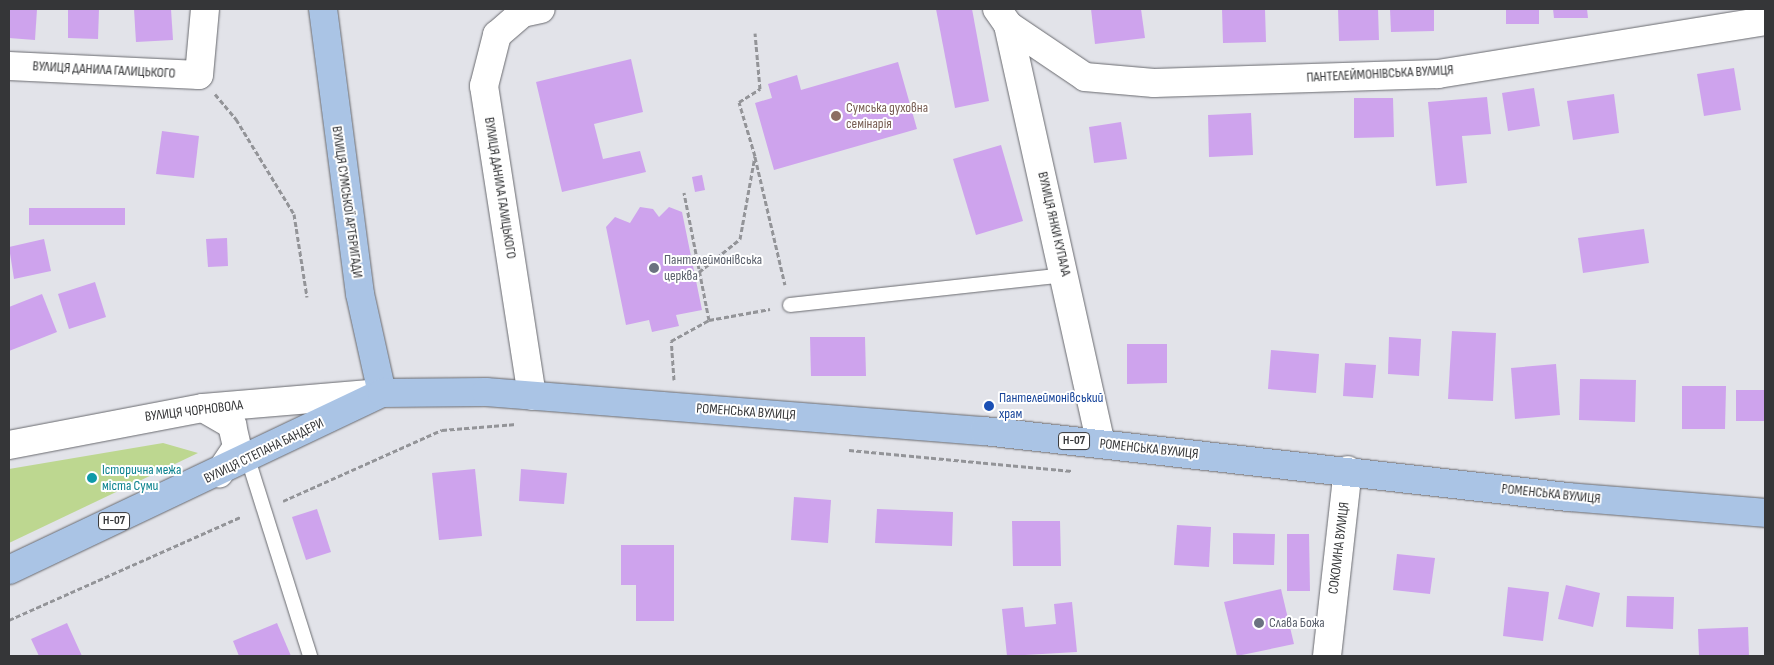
<!DOCTYPE html>
<meta charset="utf-8">
<style>
body{margin:0}
#map{position:relative;width:1774px;height:665px;overflow:hidden;background:#e2e3e9;font-family:"Sofia Sans Condensed",sans-serif}
div>[style]{position:absolute}
[style*='--x']{left:calc(var(--x)*1px);top:calc(var(--y)*1px);width:calc(var(--w)*1px);rotate:calc(var(--a)*1deg)}
.green>*{inset:0;background:#bdd790}
.building>*{inset:0;background:#cea3ed}
.path>*{height:3px;margin-top:-1.5px;transform-origin:0;background:repeating-linear-gradient(90deg,#939498 0 5px,transparent 0 7.5px)}
.roads{filter:drop-shadow(0 0 1px #696a6f) drop-shadow(0 0 1px #696a6f)}
.lane>*{height:14px;margin:-7px;padding:0 7px;transform-origin:7px;border-radius:7px;background:#fff}
.street>*{height:28px;margin:-14px;padding:0 14px;transform-origin:14px;border-radius:14px;background:#fff}
.secondary>*{height:28px;margin:-14px;padding:0 14px;transform-origin:14px;border-radius:14px;background:#fff}
.primary>*{height:28px;margin:-14px;padding:0 14px;transform-origin:14px;border-radius:14px;background:#aac4e5}
.dots>*{width:14px;height:14px;translate:-50% -50%;box-sizing:border-box;border:2px solid #fff;border-radius:50%}
span{translate:-50% -50%;white-space:nowrap;text-align:center;line-height:1.15;-webkit-text-stroke:4px #fff;paint-order:stroke}
.shield-label span{padding:1px 4px;background:#fff;border:1px solid;border-radius:4px;-webkit-text-stroke-width:0}
.shield-label{font-size:12px;color:#353638;font-weight:700}
.street-label{font-size:14px;color:#353638}
.education-label{font-size:14px;color:#785e54}
.left{translate:0 -50%;text-align:left}
.worship-label{font-size:14px;color:#5b616d}
.transit-label{font-size:14px;color:#164399}
.culture-label{font-size:14px;color:#0d838f}
.frame{position:absolute;inset:0;border:10px solid #353638;pointer-events:none}
</style>
<div id="map">
<div class="green">
<i style="clip-path:polygon(163px 443px,198px 453px,9px 543px,9px 469px)"></i>
</div>
<div class="building">
<i style="clip-path:polygon(9px 9px,37px 9px,35px 40px,9px 38px)"></i>
<i style="clip-path:polygon(68px 9px,99px 9px,98px 39px,68px 38px)"></i>
<i style="clip-path:polygon(134px 9px,171px 9px,173px 40px,136px 42px)"></i>
<i style="clip-path:polygon(936px 9px,972px 9px,989px 101px,955px 108px)"></i>
<i style="clip-path:polygon(1091px 9px,1141px 9px,1145px 38px,1095px 44px)"></i>
<i style="clip-path:polygon(1222px 9px,1265px 9px,1266px 42px,1223px 43px)"></i>
<i style="clip-path:polygon(1338px 9px,1378px 9px,1379px 40px,1339px 41px)"></i>
<i style="clip-path:polygon(1390px 9px,1434px 9px,1434px 31px,1391px 32px)"></i>
<i style="clip-path:polygon(1506px 9px,1539px 9px,1539px 24px,1506px 24px)"></i>
<i style="clip-path:polygon(1553px 9px,1587px 9px,1588px 18px,1554px 18px)"></i>
<i style="clip-path:polygon(631px 59px,643px 112px,594px 124px,603px 159px,640px 151px,646px 172px,562px 192px,536px 82px)"></i>
<i style="clip-path:polygon(898px 62px,917px 129px,774px 170px,755px 103px,772px 98px,768px 84px,797px 75px,801px 90px)"></i>
<i style="clip-path:polygon(1734px 68px,1741px 110px,1704px 116px,1697px 74px)"></i>
<i style="clip-path:polygon(1534px 88px,1540px 126px,1508px 131px,1502px 93px)"></i>
<i style="clip-path:polygon(1614px 94px,1619px 133px,1573px 140px,1567px 101px)"></i>
<i style="clip-path:polygon(1487px 97px,1491px 134px,1462px 136px,1467px 183px,1436px 186px,1428px 102px)"></i>
<i style="clip-path:polygon(1354px 98px,1393px 98px,1394px 137px,1354px 138px)"></i>
<i style="clip-path:polygon(1251px 113px,1253px 155px,1209px 157px,1208px 115px)"></i>
<i style="clip-path:polygon(1121px 122px,1127px 159px,1094px 163px,1089px 127px)"></i>
<i style="clip-path:polygon(162px 131px,199px 136px,194px 178px,156px 174px)"></i>
<i style="clip-path:polygon(1001px 145px,1023px 221px,976px 235px,953px 159px)"></i>
<i style="clip-path:polygon(702px 175px,705px 190px,695px 192px,692px 177px)"></i>
<i style="clip-path:polygon(640px 207px,653px 209px,659px 217px,669px 207px,682px 212px,702px 310px,676px 315px,679px 326px,652px 332px,649px 320px,626px 325px,606px 227px,615px 217px,630px 223px)"></i>
<i style="clip-path:polygon(29px 208px,125px 208px,125px 225px,29px 225px)"></i>
<i style="clip-path:polygon(1644px 229px,1649px 263px,1583px 273px,1578px 238px)"></i>
<i style="clip-path:polygon(227px 238px,228px 266px,208px 267px,206px 239px)"></i>
<i style="clip-path:polygon(44px 239px,51px 271px,14px 279px,9px 247px)"></i>
<i style="clip-path:polygon(95px 282px,106px 317px,69px 329px,58px 294px)"></i>
<i style="clip-path:polygon(42px 294px,57px 332px,9px 351px,9px 307px)"></i>
<i style="clip-path:polygon(1452px 331px,1496px 333px,1493px 401px,1448px 399px)"></i>
<i style="clip-path:polygon(810px 337px,865px 337px,866px 376px,811px 376px)"></i>
<i style="clip-path:polygon(1389px 337px,1421px 339px,1419px 376px,1388px 374px)"></i>
<i style="clip-path:polygon(1127px 344px,1167px 344px,1167px 383px,1127px 384px)"></i>
<i style="clip-path:polygon(1271px 350px,1319px 354px,1316px 393px,1268px 389px)"></i>
<i style="clip-path:polygon(1345px 363px,1376px 365px,1373px 398px,1343px 396px)"></i>
<i style="clip-path:polygon(1556px 364px,1560px 415px,1515px 419px,1511px 368px)"></i>
<i style="clip-path:polygon(1580px 379px,1636px 380px,1635px 422px,1579px 420px)"></i>
<i style="clip-path:polygon(1682px 386px,1726px 386px,1725px 429px,1682px 429px)"></i>
<i style="clip-path:polygon(1736px 390px,1764px 390px,1764px 421px,1736px 421px)"></i>
<i style="clip-path:polygon(475px 469px,482px 536px,439px 540px,432px 473px)"></i>
<i style="clip-path:polygon(521px 469px,567px 473px,564px 504px,519px 501px)"></i>
<i style="clip-path:polygon(794px 497px,831px 500px,828px 543px,791px 540px)"></i>
<i style="clip-path:polygon(317px 509px,331px 552px,306px 560px,292px 517px)"></i>
<i style="clip-path:polygon(877px 509px,953px 512px,952px 546px,875px 543px)"></i>
<i style="clip-path:polygon(1012px 521px,1060px 521px,1061px 566px,1013px 566px)"></i>
<i style="clip-path:polygon(1177px 525px,1211px 527px,1209px 567px,1174px 565px)"></i>
<i style="clip-path:polygon(1233px 533px,1275px 534px,1274px 565px,1233px 564px)"></i>
<i style="clip-path:polygon(1287px 534px,1309px 534px,1310px 591px,1287px 591px)"></i>
<i style="clip-path:polygon(621px 545px,674px 545px,674px 621px,636px 621px,636px 585px,621px 585px)"></i>
<i style="clip-path:polygon(1397px 554px,1435px 558px,1430px 594px,1393px 590px)"></i>
<i style="clip-path:polygon(1566px 585px,1600px 593px,1593px 627px,1558px 619px)"></i>
<i style="clip-path:polygon(1508px 587px,1549px 592px,1543px 641px,1503px 636px)"></i>
<i style="clip-path:polygon(1281px 589px,1294px 644px,1237px 656px,1224px 602px)"></i>
<i style="clip-path:polygon(1627px 596px,1674px 597px,1673px 629px,1626px 627px)"></i>
<i style="clip-path:polygon(1072px 602px,1077px 652px,1007px 656px,1002px 609px,1023px 607px,1025px 627px,1056px 624px,1054px 604px)"></i>
<i style="clip-path:polygon(67px 623px,82px 656px,39px 656px,31px 639px)"></i>
<i style="clip-path:polygon(277px 623px,291px 656px,239px 656px,233px 641px)"></i>
<i style="clip-path:polygon(1748px 627px,1749px 656px,1699px 656px,1698px 629px)"></i>
</div>
<div class="path">
<i style="--x:215;--y:94;--w:33;--a:50"></i>
<i style="--x:236;--y:119;--w:111;--a:58.6"></i>
<i style="--x:294;--y:214;--w:84;--a:81.1"></i>
<i style="--x:755;--y:157;--w:131;--a:76.8"></i>
<i style="--x:699;--y:272;--w:53;--a:-38.8"></i>
<i style="--x:740;--y:239;--w:84;--a:-79.8"></i>
<i style="--x:755;--y:156;--w:56;--a:-106.5"></i>
<i style="--x:739;--y:102;--w:25;--a:-32"></i>
<i style="--x:760;--y:89;--w:56;--a:-95.1"></i>
<i style="--x:709;--y:320;--w:62;--a:-10.2"></i>
<i style="--x:674;--y:380;--w:39;--a:-94"></i>
<i style="--x:671;--y:341;--w:43;--a:-28.9"></i>
<i style="--x:709;--y:320;--w:130;--a:-101.1"></i>
<i style="--x:849;--y:450;--w:224;--a:5.4"></i>
<i style="--x:283;--y:501;--w:174;--a:-24.1"></i>
<i style="--x:442;--y:430;--w:74;--a:-4.6"></i>
<i style="--x:9;--y:620;--w:253;--a:-24"></i>
</div>
<div class="roads">
<div class="lane">
<i style="--x:790;--y:305;--w:277;--a:-6.2"></i>
<i style="--x:248;--y:459;--w:207;--a:72.5"></i>
</div>
<div class="street">
<i style="--x:997;--y:9;--w:19;--a:55"></i>
<i style="--x:1008;--y:25;--w:428;--a:77.5"></i>
<i style="--x:1008;--y:25;--w:93;--a:34"></i>
<i style="--x:1085;--y:77;--w:69;--a:5"></i>
<i style="--x:1154;--y:83;--w:284;--a:-1.8"></i>
<i style="--x:1438;--y:74;--w:331;--a:-9.2"></i>
<i style="--x:9;--y:66;--w:190;--a:2.7"></i>
<i style="--x:199;--y:75;--w:66;--a:-84.8"></i>
<i style="--x:532;--y:396;--w:314;--a:-98.8"></i>
<i style="--x:484;--y:86;--w:53;--a:-75.7"></i>
<i style="--x:497;--y:35;--w:33;--a:-41"></i>
<i style="--x:522;--y:13;--w:19;--a:-12"></i>
<i style="--x:1327;--y:656;--w:187;--a:-83.6"></i>
</div>
<div class="secondary">
<i style="--x:203;--y:408;--w:34;--a:30"></i>
<i style="--x:232;--y:425;--w:23;--a:77"></i>
<i style="--x:237;--y:447;--w:32;--a:124"></i>
<i style="--x:9;--y:445;--w:197;--a:-10.8"></i>
<i style="--x:203;--y:408;--w:179;--a:-4.8"></i>
</div>
<div class="primary">
<i style="--x:323;--y:9;--w:287;--a:82.6"></i>
<i style="--x:360;--y:294;--w:101;--a:77.5"></i>
<i style="--x:9;--y:570;--w:413;--a:-25.4"></i>
<i style="--x:382;--y:393;--w:104;--a:-0.6"></i>
<i style="--x:486;--y:392;--w:500;--a:4.5"></i>
<i style="--x:984;--y:431;--w:588;--a:6.45"></i>
<i style="--x:1568;--y:497;--w:198;--a:4.6"></i>
</div>
</div>
<div class="dots">
<i style="left:836px;top:116px;background:#8d6e63"></i>
<i style="left:654px;top:268px;background:#6b7280"></i>
<i style="left:989px;top:406px;background:#1a4fb4"></i>
<i style="left:92px;top:478px;background:#0f9aa8"></i>
<i style="left:1259px;top:623px;background:#6b7280"></i>
</div>
<div class="shield-label">
<span style="left:1074px;top:441px">Н-07</span>
<span style="left:114px;top:521px">Н-07</span>
</div>
<div class="street-label">
<span style="left:104px;top:70px;rotate:3deg">ВУЛИЦЯ ДАНИЛА ГАЛИЦЬКОГО</span>
<span style="left:1380px;top:74px;rotate:-3deg">ПАНТЕЛЕЙМОНІВСЬКА ВУЛИЦЯ</span>
<span style="left:500px;top:188px;rotate:81deg">ВУЛИЦЯ ДАНИЛА ГАЛИЦЬКОГО</span>
<span style="left:347px;top:202px;rotate:82deg">ВУЛИЦЯ СУМСЬКОЇ АРТБРИГАДИ</span>
<span style="left:1054px;top:224px;rotate:77deg">ВУЛИЦЯ ЯНКИ КУПАЛА</span>
<span style="left:194px;top:411px;rotate:-7deg">ВУЛИЦЯ ЧОРНОВОЛА</span>
<span style="left:746px;top:412px;rotate:4deg">РОМЕНСЬКА ВУЛИЦЯ</span>
<span style="left:1149px;top:449px;rotate:6deg">РОМЕНСЬКА ВУЛИЦЯ</span>
<span style="left:264px;top:451px;rotate:-26deg">ВУЛИЦЯ СТЕПАНА БАНДЕРИ</span>
<span style="left:1551px;top:494px;rotate:6deg">РОМЕНСЬКА ВУЛИЦЯ</span>
<span style="left:1339px;top:548px;rotate:-83deg">СОКОЛИНА ВУЛИЦЯ</span>
</div>
<div class="education-label">
<span class="left" style="left:846px;top:116px">Сумська духовна<br>семінарія</span>
</div>
<div class="worship-label">
<span class="left" style="left:664px;top:268px">Пантелеймонівська<br>церква</span>
<span class="left" style="left:1269px;top:623px">Слава Божа</span>
</div>
<div class="transit-label">
<span class="left" style="left:999px;top:406px">Пантелеймонівський<br>храм</span>
</div>
<div class="culture-label">
<span class="left" style="left:102px;top:478px">Історична межа<br>міста Суми</span>
</div>
<div class="frame"></div>
</div>
